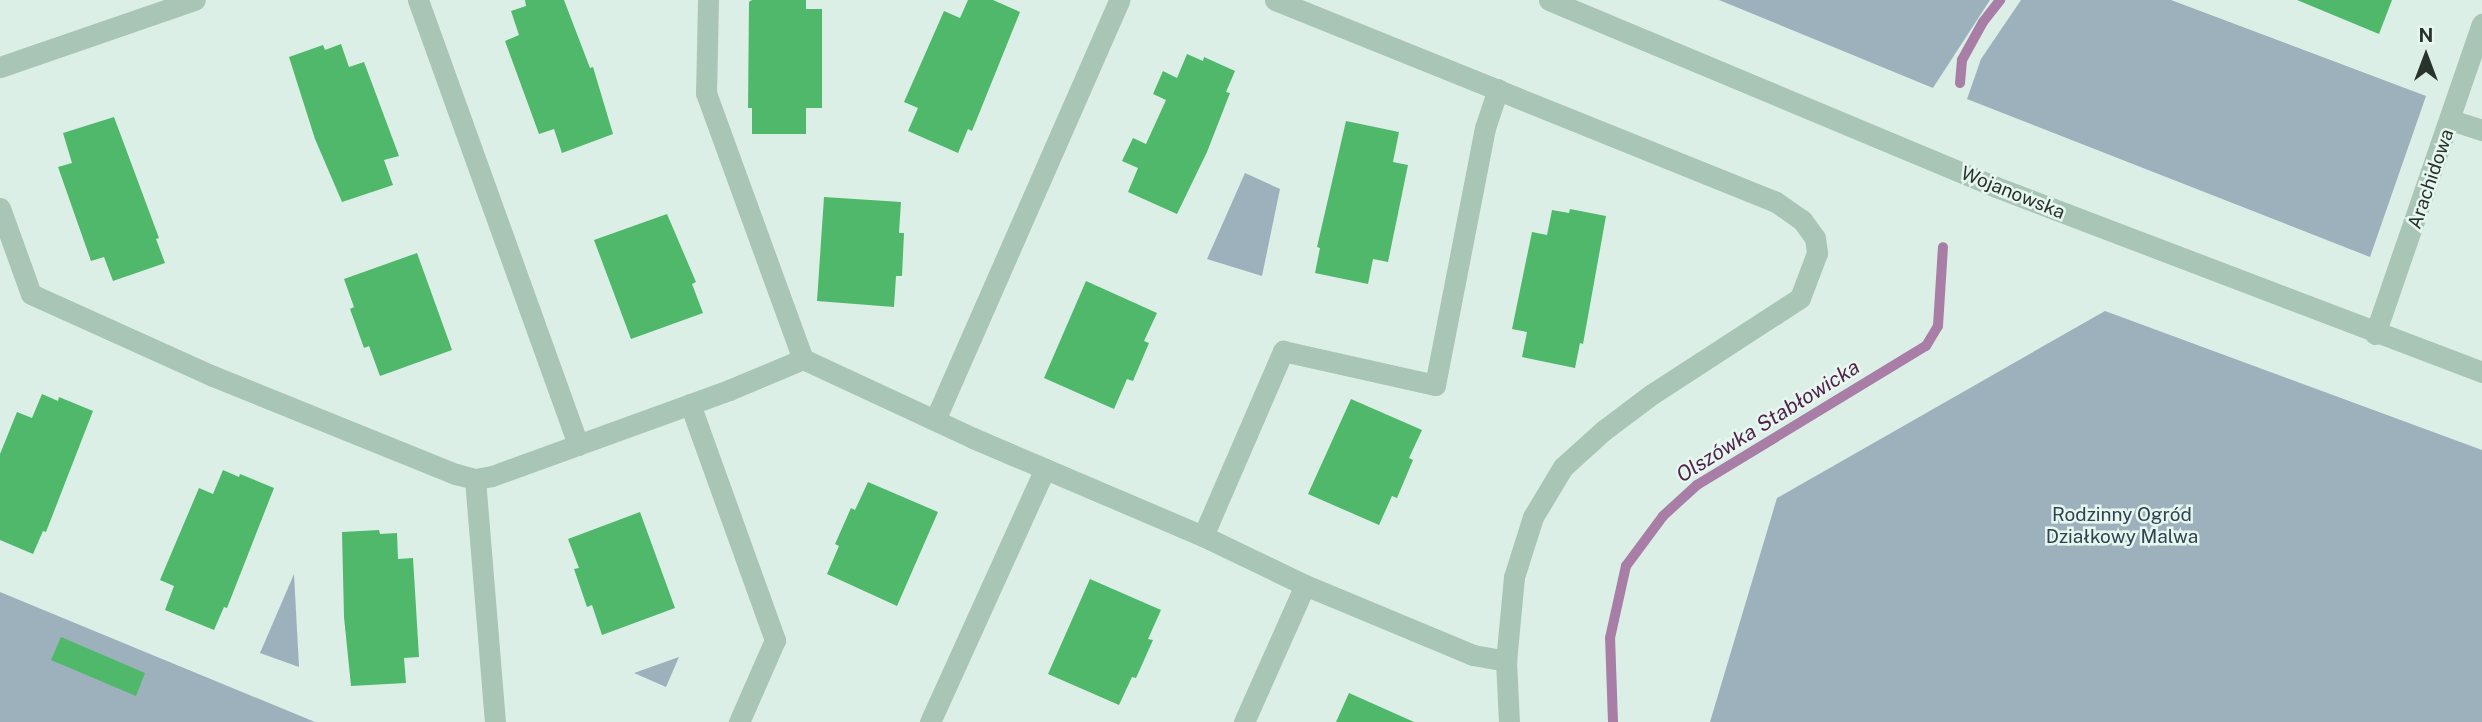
<!DOCTYPE html>
<meta charset="utf-8">
<style>
body{margin:0}
#map{position:relative;width:2482px;height:722px;overflow:hidden;background:#dbefe6;font-family:"Public Sans",sans-serif}
div>[style]{position:absolute}
[style*='--x']{left:calc(var(--x)*1px);top:calc(var(--y)*1px);width:calc(var(--w)*1px);rotate:calc(var(--a)*1deg)}
.green>*{inset:0;background:#9db1bc}
.stream>*{height:10px;margin:-5px;padding:0 5px;transform-origin:5px;border-radius:5px;background:#a87da6}
.building>*{inset:0;background:#4fb86b}
.minor>*{height:21px;margin:-10.5px;padding:0 10.5px;transform-origin:10.5px;border-radius:10.5px;background:#a8c5b6}
span{translate:-50% -50%;white-space:nowrap;text-align:center;line-height:1.15;-webkit-text-stroke:5px #e7f7f0;paint-order:stroke}
.street-label{font-size:19px;color:#28332c}
.park-label{font-size:19px;color:#2e424f}
.water-label{font-size:21px;color:#50224c;font-style:italic}
.north{position:absolute;left:2391px;top:21px;width:70px;height:70px;-webkit-text-stroke:5px #e7f7f0;paint-order:stroke;rotate:0deg;font-size:19px;font-weight:700;line-height:28px;text-align:center;color:#28332c}
.north::after{content:'';display:block;margin:auto;width:24px;height:32px;background:#28332c;clip-path:polygon(50% 0,100% 100%,50% 72%,0 100%)}
</style>
<div id="map">
<div class="green">
<i style="clip-path:polygon(1719px 0,1990px 0,1933px 88px)"></i>
<i style="clip-path:polygon(2021px 0,2171px 0,2426px 96px,2370px 257px,1967px 99px,1981px 59px)"></i>
<i style="clip-path:polygon(1245px 173px,1280px 189px,1262px 276px,1207px 259px)"></i>
<i style="clip-path:polygon(2105px 311px,2482px 450px,2482px 722px,1710px 722px,1777px 498px)"></i>
<i style="clip-path:polygon(294px 574px,299px 667px,260px 653px)"></i>
<i style="clip-path:polygon(0 592px,315px 722px,0 722px)"></i>
<i style="clip-path:polygon(679px 657px,666px 687px,634px 673px)"></i>
</div>
<div class="stream">
<i style="--x:1960;--y:83;--w:23;--a:-85"></i>
<i style="--x:1962;--y:60;--w:43;--a:-61.1"></i>
<i style="--x:1983;--y:22;--w:28;--a:-52"></i>
<i style="--x:1613;--y:722;--w:84;--a:-92"></i>
<i style="--x:1610;--y:638;--w:74;--a:-77.5"></i>
<i style="--x:1626;--y:566;--w:62;--a:-53.5"></i>
<i style="--x:1663;--y:516;--w:46;--a:-42.4"></i>
<i style="--x:1697;--y:485;--w:268;--a:-31.3"></i>
<i style="--x:1926;--y:346;--w:23;--a:-59"></i>
<i style="--x:1938;--y:326;--w:79;--a:-86.4"></i>
</div>
<div class="building">
<i style="clip-path:polygon(525px 0,564px 0,590px 68px,593px 67px,613px 134px,562px 153px,554px 129px,539px 134px,505px 41px,519px 35px,511px 11px,526px 6px)"></i>
<i style="clip-path:polygon(752px 0,806px 0,806px 9px,822px 9px,822px 108px,806px 108px,806px 134px,752px 134px,752px 108px,748px 108px,749px 2px)"></i>
<i style="clip-path:polygon(968px 0,993px 0,1020px 12px,972px 131px,968px 129px,958px 153px,908px 131px,918px 108px,904px 102px,944px 11px,960px 18px)"></i>
<i style="clip-path:polygon(2297px 0,2392px 0,2379px 34px)"></i>
<i style="clip-path:polygon(341px 44px,349px 67px,364px 62px,399px 156px,384px 160px,393px 185px,342px 202px,315px 139px,289px 57px,323px 45px,325px 50px)"></i>
<i style="clip-path:polygon(1187px 54px,1203px 61px,1204px 57px,1235px 71px,1226px 92px,1230px 93px,1207px 152px,1177px 214px,1128px 192px,1138px 168px,1122px 161px,1133px 138px,1146px 144px,1166px 100px,1153px 94px,1163px 71px,1177px 78px)"></i>
<i style="clip-path:polygon(114px 117px,159px 238px,156px 239px,165px 263px,113px 281px,104px 257px,91px 261px,58px 167px,72px 163px,63px 133px)"></i>
<i style="clip-path:polygon(1346px 121px,1399px 132px,1393px 162px,1408px 165px,1388px 262px,1373px 259px,1368px 284px,1315px 273px,1320px 248px,1317px 247px)"></i>
<i style="clip-path:polygon(824px 197px,901px 202px,899px 233px,904px 233px,902px 276px,896px 276px,894px 307px,817px 301px)"></i>
<i style="clip-path:polygon(1570px 209px,1606px 216px,1583px 344px,1580px 343px,1575px 368px,1522px 357px,1527px 332px,1512px 329px,1532px 232px,1547px 235px,1552px 210px,1569px 213px)"></i>
<i style="clip-path:polygon(667px 214px,696px 282px,692px 284px,703px 313px,631px 339px,594px 240px)"></i>
<i style="clip-path:polygon(417px 253px,452px 350px,380px 376px,369px 346px,364px 348px,350px 309px,354px 307px,344px 279px)"></i>
<i style="clip-path:polygon(1086px 281px,1157px 313px,1144px 341px,1149px 343px,1133px 381px,1127px 379px,1114px 409px,1044px 378px)"></i>
<i style="clip-path:polygon(42px 394px,58px 401px,59px 397px,93px 411px,46px 532px,43px 531px,33px 554px,0 540px,0 454px,17px 412px,32px 418px)"></i>
<i style="clip-path:polygon(1351px 399px,1422px 430px,1409px 458px,1413px 460px,1397px 498px,1392px 496px,1379px 525px,1308px 494px)"></i>
<i style="clip-path:polygon(223px 470px,239px 477px,240px 474px,274px 488px,227px 608px,224px 607px,214px 630px,165px 610px,174px 586px,160px 580px,199px 488px,213px 494px)"></i>
<i style="clip-path:polygon(868px 482px,938px 512px,897px 606px,827px 574px,839px 546px,835px 544px,851px 508px,855px 510px)"></i>
<i style="clip-path:polygon(640px 512px,675px 608px,602px 635px,592px 605px,587px 607px,574px 569px,579px 568px,568px 539px)"></i>
<i style="clip-path:polygon(379px 530px,380px 534px,397px 533px,398px 559px,413px 558px,419px 657px,404px 658px,406px 683px,351px 686px,344px 617px,342px 532px)"></i>
<i style="clip-path:polygon(1090px 579px,1161px 610px,1148px 639px,1153px 640px,1136px 678px,1132px 677px,1119px 705px,1048px 674px)"></i>
<i style="clip-path:polygon(61px 637px,145px 673px,136px 696px,51px 660px)"></i>
<i style="clip-path:polygon(1349px 693px,1414px 722px,1336px 722px)"></i>
</div>
<div class="minor">
<i style="--x:418;--y:0;--w:473;--a:70.2"></i>
<i style="--x:708;--y:0;--w:93;--a:91.2"></i>
<i style="--x:706;--y:93;--w:283;--a:70"></i>
<i style="--x:1275;--y:0;--w:540;--a:21.96"></i>
<i style="--x:1776;--y:202;--w:32;--a:35"></i>
<i style="--x:1802;--y:220;--w:22;--a:54"></i>
<i style="--x:1815;--y:238;--w:15;--a:82"></i>
<i style="--x:1817;--y:253;--w:48;--a:110.7"></i>
<i style="--x:1800;--y:298;--w:176;--a:147"></i>
<i style="--x:1652;--y:394;--w:60;--a:143.1"></i>
<i style="--x:1604;--y:430;--w:55;--a:137.9"></i>
<i style="--x:1563;--y:467;--w:58;--a:121"></i>
<i style="--x:1533;--y:517;--w:63;--a:107.6"></i>
<i style="--x:1514;--y:577;--w:84;--a:95.4"></i>
<i style="--x:1506;--y:661;--w:61;--a:87.2"></i>
<i style="--x:1549;--y:0;--w:485;--a:22.7"></i>
<i style="--x:1996;--y:187;--w:520;--a:20.84"></i>
<i style="--x:0;--y:67;--w:206;--a:-19"></i>
<i style="--x:2451;--y:120;--w:33;--a:18"></i>
<i style="--x:0;--y:208;--w:91;--a:70.2"></i>
<i style="--x:31;--y:294;--w:200;--a:24.3"></i>
<i style="--x:213;--y:376;--w:262;--a:22"></i>
<i style="--x:456;--y:474;--w:20;--a:15"></i>
<i style="--x:475;--y:479;--w:17;--a:-10"></i>
<i style="--x:492;--y:476;--w:252;--a:-19.9"></i>
<i style="--x:729;--y:390;--w:80;--a:-22.7"></i>
<i style="--x:803;--y:359;--w:187;--a:24.9"></i>
<i style="--x:973;--y:438;--w:250;--a:23.1"></i>
<i style="--x:1203;--y:536;--w:113;--a:25.7"></i>
<i style="--x:1305;--y:585;--w:182;--a:22.6"></i>
<i style="--x:1473;--y:655;--w:34;--a:10"></i>
<i style="--x:2375;--y:334;--w:328;--a:-71"></i>
<i style="--x:690;--y:404;--w:251;--a:70.2"></i>
<i style="--x:775;--y:640;--w:90;--a:113.7"></i>
<i style="--x:935;--y:420;--w:459;--a:-66.3"></i>
<i style="--x:475;--y:479;--w:244;--a:85.3"></i>
<i style="--x:1203;--y:536;--w:202;--a:-66.6"></i>
<i style="--x:1283;--y:351;--w:156;--a:12.6"></i>
<i style="--x:1435;--y:385;--w:262;--a:-79"></i>
<i style="--x:1485;--y:128;--w:41;--a:-71.6"></i>
<i style="--x:930;--y:722;--w:278;--a:-65.6"></i>
<i style="--x:1244;--y:722;--w:150;--a:-66"></i>
</div>
<div class="street-label">
<span style="left:2431px;top:179px;rotate:-71deg">Arachidowa</span>
<span style="left:2013px;top:193px;rotate:22deg">Wojanowska</span>
</div>
<div class="park-label">
<span style="left:2122px;top:526px">Rodzinny Ogród<br>Działkowy Malwa</span>
</div>
<div class="water-label">
<span style="left:1768px;top:421px;rotate:-32deg">Olszówka Stabłowicka</span>
</div>
<div class="north">N</div>
</div>
